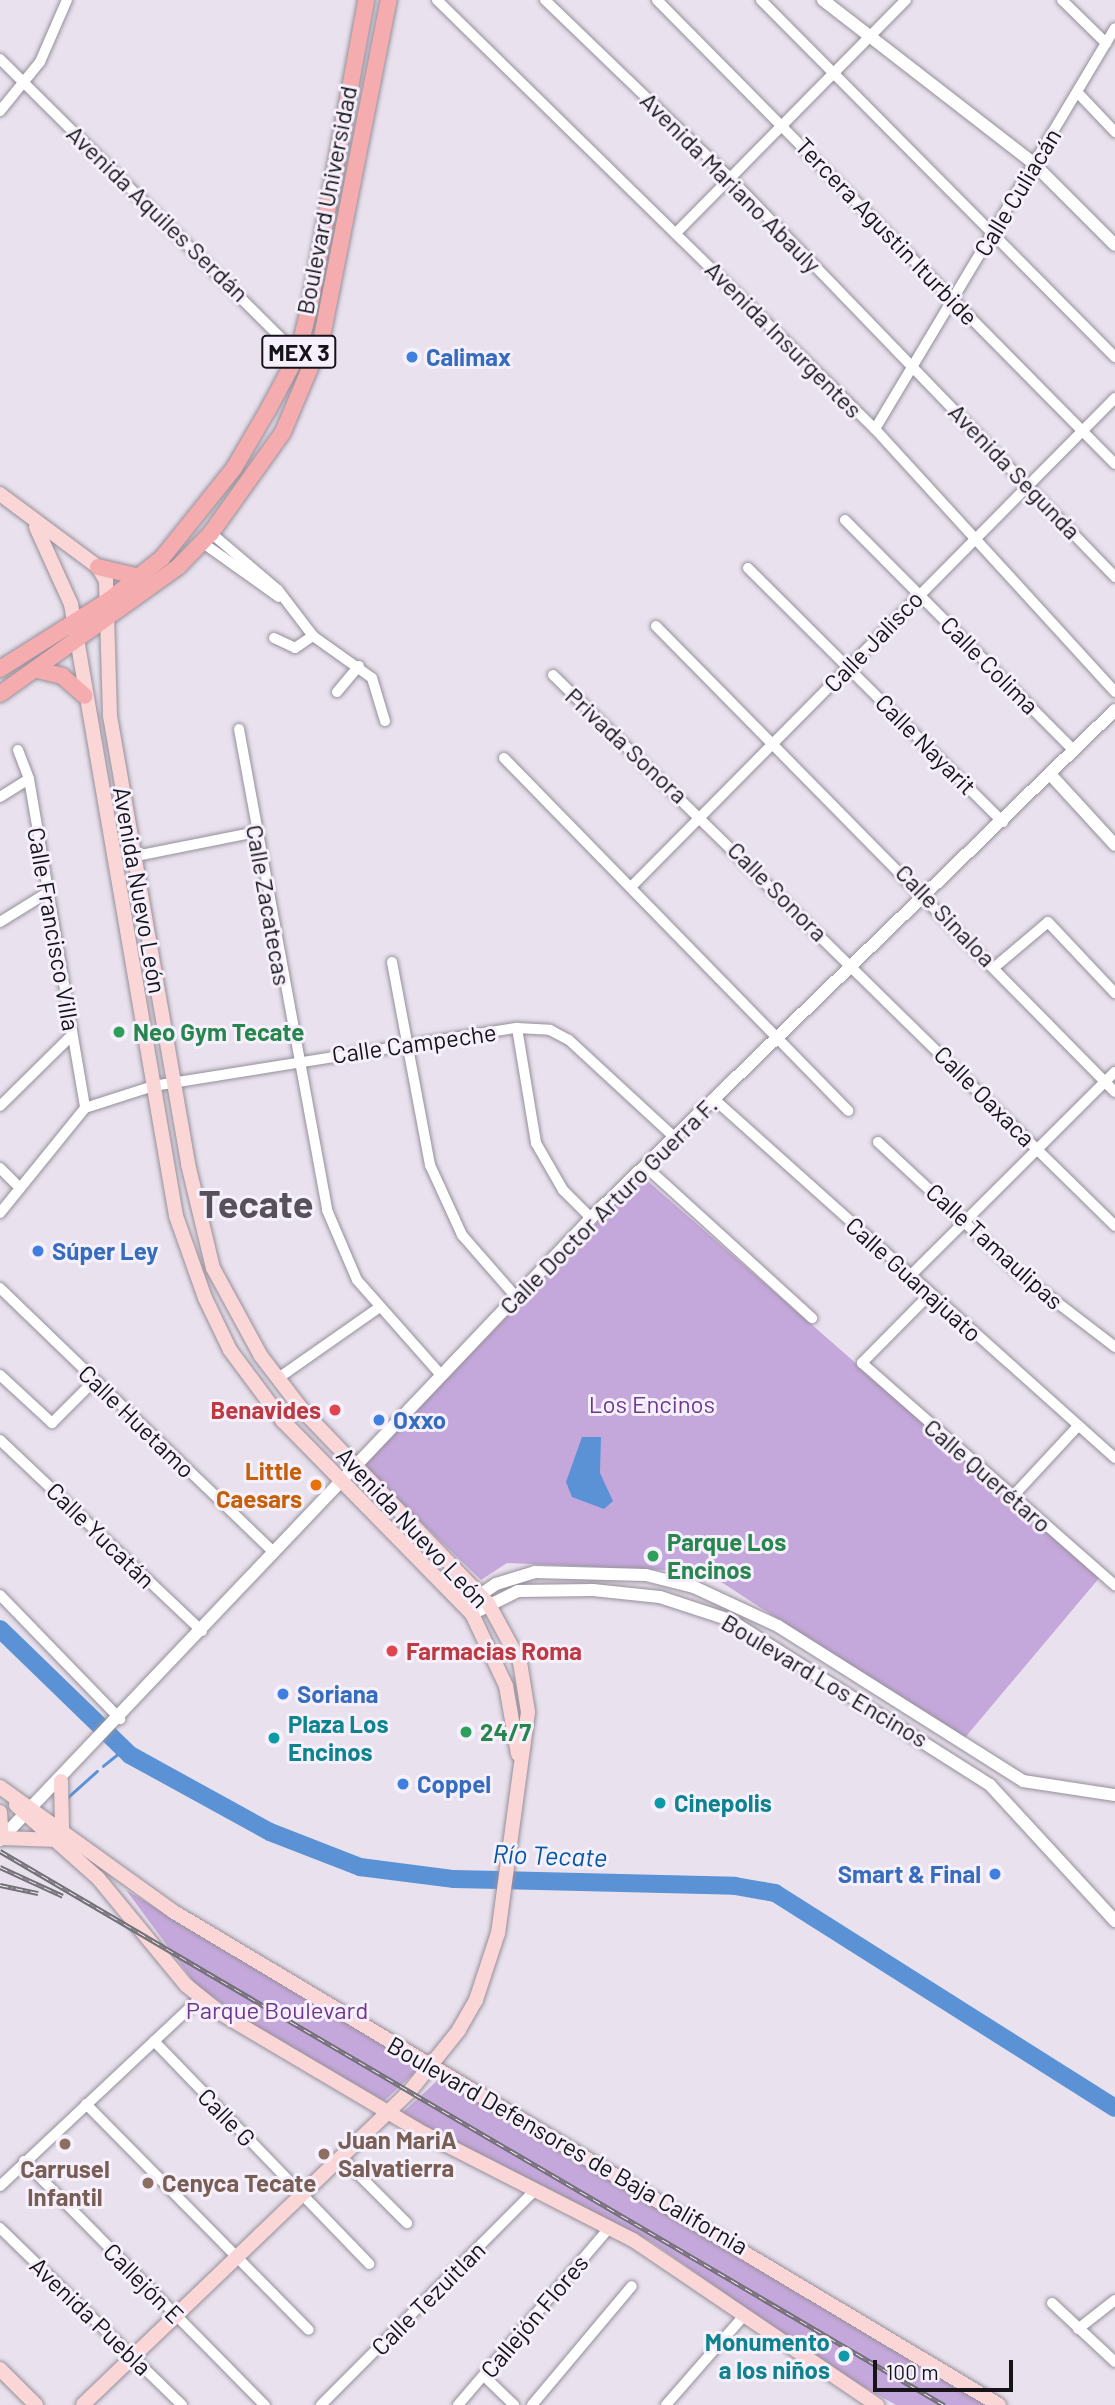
<!DOCTYPE html>
<meta charset="utf-8">
<style>
body{margin:0}
#map{position:relative;width:1115px;height:2405px;overflow:hidden;background:#e9e2ee;font-family:Barlow,sans-serif}
div>[style]{position:absolute}
[style*='--x']{left:calc(var(--x)*1px);top:calc(var(--y)*1px);width:calc(var(--w)*1px);rotate:calc(var(--a)*1deg)}
.green>*{inset:0;background:#c5a8db}
.water>*{inset:0;background:#5b92d6}
.stream>*{height:2.5px;margin:-1.25px;padding:0 1.25px;transform-origin:1.25px;border-radius:1.25px;background:#5b92d6}
.river>*{height:18px;margin:-9px;padding:0 9px;transform-origin:9px;border-radius:9px;background:#5b92d6}
.roads{filter:drop-shadow(0 0 2px #958f9a) drop-shadow(0 0 2px #958f9a)}
.minor>*{height:10px;margin:-5px;padding:0 5px;transform-origin:5px;border-radius:5px;background:#fff}
.tertiary>*{height:12px;margin:-6px;padding:0 6px;transform-origin:6px;border-radius:6px;background:#fff}
.secondary>*{height:14px;margin:-7px;padding:0 7px;transform-origin:7px;border-radius:7px;background:#fad6d7}
.primary>*{height:16px;margin:-8px;padding:0 8px;transform-origin:8px;border-radius:8px;background:#f5acaf}
.rail>*{height:5px;margin-top:-2.5px;transform-origin:0;background:repeating-linear-gradient(90deg,#f6f0fc 0 8px,#747078 0 16px);box-sizing:border-box;border-block:2px solid #747078}
.dots>*{width:19px;height:19px;translate:-50% -50%;box-sizing:border-box;border:4px solid #f6f0fc;border-radius:50%}
span{translate:-50% -50%;white-space:nowrap;text-align:center;line-height:1.15;-webkit-text-stroke:6px #f6f0fc;paint-order:stroke}
.shield-label span{padding:2px 5px;background:#f6f0fc;border:2px solid;border-radius:5px;-webkit-text-stroke-width:0}
.shield-label{font-size:23px;color:#161418;font-weight:700}
.street-label{font-size:24px;color:#161418}
.shop-label{font-size:24px;color:#366cbe;font-weight:700}
.left{translate:0 -50%;text-align:left}
.right{translate:-100% -50%;text-align:right}
.leisure-label{font-size:24px;color:#27864d;font-weight:700}
.park-label{font-size:24px;color:#6f3690}
.health-label{font-size:24px;color:#be3a42;font-weight:700}
.food-label{font-size:24px;color:#c56008;font-weight:700}
.culture-label{font-size:24px;color:#0d838f;font-weight:700}
.education-label{font-size:24px;color:#785e54;font-weight:700}
.water-label{font-size:26px;color:#0256a7;font-style:italic}
.town-label{font-size:38px;color:#57515b;font-weight:700}
.scale{position:absolute;left:873px;top:2360px;width:140px;height:32px;box-sizing:border-box;border:4px solid #161418;border-top:0;padding-left:9px;font-size:21px;line-height:24px;white-space:nowrap;color:#161418;-webkit-text-stroke:5px #f6f0fc;paint-order:stroke}
</style>
<div id="map">
<div class="green">
<i style="clip-path:polygon(642px 1176px,1100px 1577px,963px 1740px,706px 1572px,507px 1563px,481px 1580px,363px 1466px)"></i>
<i style="clip-path:polygon(126px 1890px,421px 2067px,384px 2101px,262px 2031px,197px 1986px)"></i>
<i style="clip-path:polygon(439px 2079px,488px 2105px,990px 2405px,896px 2405px,834px 2370px,652px 2242px,554px 2192px,524px 2186px,401px 2114px)"></i>
</div>
<div class="water">
<i style="clip-path:polygon(582px 1437px,601px 1437px,600px 1473px,613px 1501px,604px 1509px,572px 1497px,566px 1482px)"></i>
</div>
<div class="stream">
<i style="--x:103;--y:1766;--w:26;--a:-39"></i>
<i style="--x:67;--y:1798;--w:40;--a:-42"></i>
</div>
<div class="river">
<i style="--x:0;--y:1629;--w:181;--a:44.1"></i>
<i style="--x:130;--y:1755;--w:160;--a:28.8"></i>
<i style="--x:270;--y:1832;--w:97;--a:21.3"></i>
<i style="--x:360;--y:1867;--w:95;--a:7.3"></i>
<i style="--x:454;--y:1879;--w:281;--a:1.4"></i>
<i style="--x:735;--y:1886;--w:41;--a:9.9"></i>
<i style="--x:775;--y:1893;--w:402;--a:32.3"></i>
</div>
<div class="roads">
<div class="minor">
<i style="--x:437;--y:0;--w:613;--a:44.41"></i>
<i style="--x:875;--y:429;--w:356;--a:47.6"></i>
<i style="--x:545;--y:0;--w:255;--a:43.9"></i>
<i style="--x:729;--y:177;--w:556;--a:46.02"></i>
<i style="--x:657;--y:0;--w:652;--a:45.37"></i>
<i style="--x:761;--y:0;--w:503;--a:45.24"></i>
<i style="--x:1062;--y:0;--w:62;--a:44.3"></i>
<i style="--x:0;--y:59;--w:423;--a:44.8"></i>
<i style="--x:1078;--y:93;--w:54;--a:46.5"></i>
<i style="--x:0;--y:111;--w:63;--a:-50.8"></i>
<i style="--x:40;--y:62;--w:68;--a:-66.5"></i>
<i style="--x:677;--y:232;--w:326;--a:-45.4"></i>
<i style="--x:875;--y:429;--w:467;--a:-59.1"></i>
<i style="--x:845;--y:520;--w:325;--a:45.2"></i>
<i style="--x:211;--y:533;--w:88;--a:40.4"></i>
<i style="--x:278;--y:590;--w:58;--a:52.7"></i>
<i style="--x:313;--y:636;--w:72;--a:35.4"></i>
<i style="--x:372;--y:678;--w:45;--a:73.2"></i>
<i style="--x:203;--y:543;--w:93;--a:35.4"></i>
<i style="--x:748;--y:568;--w:360;--a:44.9"></i>
<i style="--x:656;--y:626;--w:654;--a:45.43"></i>
<i style="--x:274;--y:638;--w:23;--a:25"></i>
<i style="--x:295;--y:648;--w:22;--a:-34"></i>
<i style="--x:553;--y:675;--w:787;--a:44.43"></i>
<i style="--x:337;--y:692;--w:34;--a:-50"></i>
<i style="--x:239;--y:729;--w:489;--a:79.6"></i>
<i style="--x:327;--y:1210;--w:76;--a:66.8"></i>
<i style="--x:357;--y:1280;--w:128;--a:48.5"></i>
<i style="--x:18;--y:750;--w:31;--a:69"></i>
<i style="--x:29;--y:779;--w:334;--a:80.3"></i>
<i style="--x:504;--y:758;--w:493;--a:45.7"></i>
<i style="--x:0;--y:797;--w:34;--a:-32"></i>
<i style="--x:136;--y:856;--w:122;--a:-11.3"></i>
<i style="--x:632;--y:886;--w:687;--a:-45.3"></i>
<i style="--x:0;--y:922;--w:55;--a:-31.7"></i>
<i style="--x:392;--y:962;--w:207;--a:79.4"></i>
<i style="--x:430;--y:1165;--w:77;--a:65.4"></i>
<i style="--x:462;--y:1235;--w:82;--a:48.9"></i>
<i style="--x:996;--y:966;--w:68;--a:-40.2"></i>
<i style="--x:1048;--y:922;--w:98;--a:46.7"></i>
<i style="--x:517;--y:1028;--w:117;--a:80.6"></i>
<i style="--x:536;--y:1143;--w:54;--a:60.1"></i>
<i style="--x:563;--y:1190;--w:40;--a:45"></i>
<i style="--x:714;--y:1099;--w:538;--a:41.84"></i>
<i style="--x:0;--y:1106;--w:101;--a:-44.6"></i>
<i style="--x:878;--y:1142;--w:194;--a:42.9"></i>
<i style="--x:1020;--y:1274;--w:120;--a:37.5"></i>
<i style="--x:645;--y:1166;--w:226;--a:42.3"></i>
<i style="--x:0;--y:1168;--w:27;--a:45"></i>
<i style="--x:0;--y:1213;--w:135;--a:-51"></i>
<i style="--x:85;--y:1108;--w:71;--a:-17.9"></i>
<i style="--x:153;--y:1086;--w:369;--a:-9.1"></i>
<i style="--x:517;--y:1028;--w:33;--a:3"></i>
<i style="--x:550;--y:1030;--w:21;--a:28"></i>
<i style="--x:569;--y:1040;--w:143;--a:42.7"></i>
<i style="--x:910;--y:1276;--w:289;--a:-44.9"></i>
<i style="--x:0;--y:1288;--w:381;--a:44"></i>
<i style="--x:930;--y:1294;--w:97;--a:134.6"></i>
<i style="--x:862;--y:1363;--w:337;--a:41.3"></i>
<i style="--x:0;--y:1375;--w:71;--a:42.7"></i>
<i style="--x:52;--y:1423;--w:59;--a:-45"></i>
<i style="--x:277;--y:1379;--w:122;--a:-35"></i>
<i style="--x:0;--y:1440;--w:278;--a:43.4"></i>
<i style="--x:1013;--y:1496;--w:96;--a:-47.1"></i>
<i style="--x:0;--y:1595;--w:173;--a:45.9"></i>
<i style="--x:154;--y:2041;--w:310;--a:46"></i>
<i style="--x:86;--y:2104;--w:317;--a:45.4"></i>
<i style="--x:340;--y:2156;--w:95;--a:45"></i>
<i style="--x:24;--y:2161;--w:343;--a:45.4"></i>
<i style="--x:0;--y:2186;--w:274;--a:-43.2"></i>
<i style="--x:0;--y:2228;--w:254;--a:44.2"></i>
<i style="--x:1052;--y:2303;--w:86;--a:43.1"></i>
<i style="--x:1078;--y:2329;--w:47;--a:-38.1"></i>
<i style="--x:484;--y:2376;--w:42;--a:44"></i>
<i style="--x:321;--y:2405;--w:302;--a:-45.1"></i>
<i style="--x:458;--y:2405;--w:234;--a:-49.5"></i>
<i style="--x:532;--y:2405;--w:155;--a:-50"></i>
<i style="--x:666;--y:2405;--w:116;--a:-48.9"></i>
</div>
<div class="tertiary">
<i style="--x:823;--y:0;--w:264;--a:37.8"></i>
<i style="--x:1032;--y:162;--w:117;--a:45"></i>
<i style="--x:1050;--y:774;--w:96;--a:47.5"></i>
<i style="--x:465;--y:1605;--w:37;--a:-34"></i>
<i style="--x:496;--y:1584;--w:41;--a:-17.1"></i>
<i style="--x:535;--y:1572;--w:111;--a:1.5"></i>
<i style="--x:646;--y:1575;--w:49;--a:14"></i>
<i style="--x:694;--y:1587;--w:93;--a:24.9"></i>
<i style="--x:778;--y:1626;--w:290;--a:32.3"></i>
<i style="--x:1023;--y:1781;--w:93;--a:8.7"></i>
<i style="--x:472;--y:1614;--w:51;--a:-26.6"></i>
<i style="--x:518;--y:1591;--w:75;--a:-0.8"></i>
<i style="--x:593;--y:1590;--w:67;--a:6"></i>
<i style="--x:660;--y:1597;--w:74;--a:18.2"></i>
<i style="--x:730;--y:1620;--w:308;--a:32.4"></i>
<i style="--x:990;--y:1785;--w:185;--a:47.4"></i>
<i style="--x:0;--y:1840;--w:858;--a:-46.46"></i>
<i style="--x:591;--y:1218;--w:730;--a:-44.11"></i>
</div>
<div class="secondary">
<i style="--x:0;--y:494;--w:122;--a:36.7"></i>
<i style="--x:98;--y:567;--w:16;--a:60"></i>
<i style="--x:106;--y:581;--w:135;--a:88.3"></i>
<i style="--x:110;--y:716;--w:455;--a:80.1"></i>
<i style="--x:188;--y:1164;--w:107;--a:76.5"></i>
<i style="--x:213;--y:1268;--w:100;--a:61.4"></i>
<i style="--x:261;--y:1356;--w:71;--a:52.5"></i>
<i style="--x:304;--y:1412;--w:265;--a:46.1"></i>
<i style="--x:488;--y:1603;--w:67;--a:61.5"></i>
<i style="--x:520;--y:1662;--w:51;--a:80.9"></i>
<i style="--x:528;--y:1712;--w:223;--a:97.7"></i>
<i style="--x:498;--y:1933;--w:71;--a:108.2"></i>
<i style="--x:476;--y:2000;--w:34;--a:120"></i>
<i style="--x:459;--y:2030;--w:78;--a:128.8"></i>
<i style="--x:410;--y:2091;--w:453;--a:136.2"></i>
<i style="--x:36;--y:527;--w:85;--a:65.6"></i>
<i style="--x:71;--y:604;--w:621;--a:80.26"></i>
<i style="--x:176;--y:1216;--w:87;--a:70.5"></i>
<i style="--x:205;--y:1298;--w:58;--a:64.3"></i>
<i style="--x:230;--y:1350;--w:89;--a:53.3"></i>
<i style="--x:283;--y:1421;--w:270;--a:45.6"></i>
<i style="--x:472;--y:1614;--w:80;--a:64.7"></i>
<i style="--x:506;--y:1686;--w:69;--a:80"></i>
<i style="--x:61;--y:1781;--w:48;--a:88.8"></i>
<i style="--x:0;--y:1787;--w:214;--a:35.7"></i>
<i style="--x:174;--y:1912;--w:961;--a:30.86"></i>
<i style="--x:16;--y:1805;--w:110;--a:41.7"></i>
<i style="--x:98;--y:1878;--w:139;--a:50.6"></i>
<i style="--x:186;--y:1985;--w:46;--a:38.9"></i>
<i style="--x:222;--y:2014;--w:236;--a:30.6"></i>
<i style="--x:425;--y:2134;--w:233;--a:27"></i>
<i style="--x:633;--y:2240;--w:295;--a:34.1"></i>
<i style="--x:0;--y:1812;--w:26;--a:86"></i>
<i style="--x:2;--y:1838;--w:56;--a:2"></i>
<i style="--x:0;--y:2369;--w:51;--a:45"></i>
</div>
<div class="primary">
<i style="--x:98;--y:567;--w:43;--a:13.4"></i>
<i style="--x:0;--y:669;--w:129;--a:-32.3"></i>
<i style="--x:109;--y:600;--w:68;--a:-38.4"></i>
<i style="--x:162;--y:558;--w:115;--a:-51.3"></i>
<i style="--x:234;--y:468;--w:69;--a:-59.7"></i>
<i style="--x:269;--y:408;--w:61;--a:-61.8"></i>
<i style="--x:298;--y:354;--w:46;--a:-76.3"></i>
<i style="--x:309;--y:309;--w:314;--a:-79.5"></i>
<i style="--x:37;--y:670;--w:26;--a:13"></i>
<i style="--x:62;--y:676;--w:30;--a:41"></i>
<i style="--x:0;--y:694;--w:219;--a:-35.5"></i>
<i style="--x:178;--y:567;--w:47;--a:-45.9"></i>
<i style="--x:211;--y:533;--w:124;--a:-54.5"></i>
<i style="--x:283;--y:432;--w:98;--a:-67.1"></i>
<i style="--x:321;--y:342;--w:349;--a:-78.8"></i>
</div>
</div>
<div class="rail">
<i style="--x:0;--y:1851;--w:1095;--a:30.41"></i>
<i style="--x:0;--y:1867;--w:69;--a:24.7"></i>
<i style="--x:0;--y:1885;--w:39;--a:12"></i>
</div>
<div class="dots">
<i style="left:412px;top:357px;background:#3f7fe0"></i>
<i style="left:119px;top:1032px;background:#2e9e5b"></i>
<i style="left:38px;top:1251px;background:#3f7fe0"></i>
<i style="left:335px;top:1410px;background:#e0444e"></i>
<i style="left:379px;top:1420px;background:#3f7fe0"></i>
<i style="left:316px;top:1485px;background:#e8710a"></i>
<i style="left:653px;top:1556px;background:#2e9e5b"></i>
<i style="left:392px;top:1651px;background:#e0444e"></i>
<i style="left:283px;top:1694px;background:#3f7fe0"></i>
<i style="left:466px;top:1732px;background:#2e9e5b"></i>
<i style="left:274px;top:1738px;background:#0f9aa8"></i>
<i style="left:403px;top:1784px;background:#3f7fe0"></i>
<i style="left:660px;top:1803px;background:#0f9aa8"></i>
<i style="left:995px;top:1874px;background:#3f7fe0"></i>
<i style="left:65px;top:2144px;background:#8d6e63"></i>
<i style="left:324px;top:2154px;background:#8d6e63"></i>
<i style="left:148px;top:2183px;background:#8d6e63"></i>
<i style="left:844px;top:2356px;background:#0f9aa8"></i>
</div>
<div class="shield-label">
<span style="left:299px;top:352px">MEX 3</span>
</div>
<div class="street-label">
<span style="left:731px;top:182px;rotate:45deg">Avenida Mariano Abauly</span>
<span style="left:1017px;top:192px;rotate:-59deg">Calle Culiacán</span>
<span style="left:326px;top:200px;rotate:-79deg">Boulevard Universidad</span>
<span style="left:158px;top:213px;rotate:44deg">Avenida Aquiles Serdán</span>
<span style="left:887px;top:231px;rotate:46deg">Tercera Agustin Iturbide</span>
<span style="left:784px;top:339px;rotate:45deg">Avenida Insurgentes</span>
<span style="left:1015px;top:471px;rotate:46deg">Avenida Segunda</span>
<span style="left:873px;top:641px;rotate:-46deg">Calle Jalisco</span>
<span style="left:990px;top:665px;rotate:45deg">Calle Colima</span>
<span style="left:926px;top:744px;rotate:45deg">Calle Nayarit</span>
<span style="left:627px;top:745px;rotate:43deg">Privada Sonora</span>
<span style="left:140px;top:890px;rotate:80deg">Avenida Nuevo León</span>
<span style="left:778px;top:891px;rotate:45deg">Calle Sonora</span>
<span style="left:269px;top:905px;rotate:80deg">Calle Zacatecas</span>
<span style="left:946px;top:915px;rotate:46deg">Calle Sinaloa</span>
<span style="left:54px;top:929px;rotate:80deg">Calle Francisco Villa</span>
<span style="left:414px;top:1043px;rotate:-8deg">Calle Campeche</span>
<span style="left:985px;top:1096px;rotate:45deg">Calle Oaxaca</span>
<span style="left:608px;top:1205px;rotate:-45deg">Calle Doctor Arturo Guerra F.</span>
<span style="left:995px;top:1246px;rotate:42deg">Calle Tamaulipas</span>
<span style="left:914px;top:1279px;rotate:42deg">Calle Guanajuato</span>
<span style="left:137px;top:1421px;rotate:44deg">Calle Huetamo</span>
<span style="left:988px;top:1475px;rotate:41deg">Calle Querétaro</span>
<span style="left:413px;top:1527px;rotate:47deg">Avenida Nuevo León</span>
<span style="left:101px;top:1535px;rotate:44deg">Calle Yucatán</span>
<span style="left:825px;top:1680px;rotate:31deg">Boulevard Los Encinos</span>
<span style="left:227px;top:2117px;rotate:46deg">Calle G</span>
<span style="left:568px;top:2145px;rotate:30deg">Boulevard Defensores de Baja California</span>
<span style="left:144px;top:2283px;rotate:45deg">Callejón E</span>
<span style="left:428px;top:2298px;rotate:-45deg">Calle Tezuitlan</span>
<span style="left:91px;top:2316px;rotate:44deg">Avenida Puebla</span>
<span style="left:534px;top:2316px;rotate:-50deg">Callejón Flores</span>
</div>
<div class="shop-label">
<span class="left" style="left:426px;top:357px">Calimax</span>
<span class="left" style="left:52px;top:1251px">Súper Ley</span>
<span class="left" style="left:393px;top:1420px">Oxxo</span>
<span class="left" style="left:297px;top:1694px">Soriana</span>
<span class="left" style="left:417px;top:1784px">Coppel</span>
<span class="right" style="left:981px;top:1874px">Smart &amp; Final</span>
</div>
<div class="leisure-label">
<span class="left" style="left:133px;top:1032px">Neo Gym Tecate</span>
<span class="left" style="left:667px;top:1556px">Parque Los<br>Encinos</span>
<span class="left" style="left:480px;top:1732px">24/7</span>
</div>
<div class="park-label">
<span style="left:652px;top:1404px">Los Encinos</span>
<span style="left:277px;top:2010px">Parque Boulevard</span>
</div>
<div class="health-label">
<span class="right" style="left:321px;top:1410px">Benavides</span>
<span class="left" style="left:406px;top:1651px">Farmacias Roma</span>
</div>
<div class="food-label">
<span class="right" style="left:302px;top:1485px">Little<br>Caesars</span>
</div>
<div class="culture-label">
<span class="left" style="left:288px;top:1738px">Plaza Los<br>Encinos</span>
<span class="left" style="left:674px;top:1803px">Cinepolis</span>
<span class="right" style="left:830px;top:2356px">Monumento<br>a los niños</span>
</div>
<div class="education-label">
<span class="left" style="left:338px;top:2154px">Juan MariA<br>Salvatierra</span>
<span style="left:65px;top:2183px">Carrusel<br>Infantil</span>
<span class="left" style="left:162px;top:2183px">Cenyca Tecate</span>
</div>
<div class="water-label">
<span style="left:550px;top:1855px;rotate:2deg">Río Tecate</span>
</div>
<div class="town-label">
<span style="left:256px;top:1204px">Tecate</span>
</div>
<div class="scale">100 m</div>
</div>
